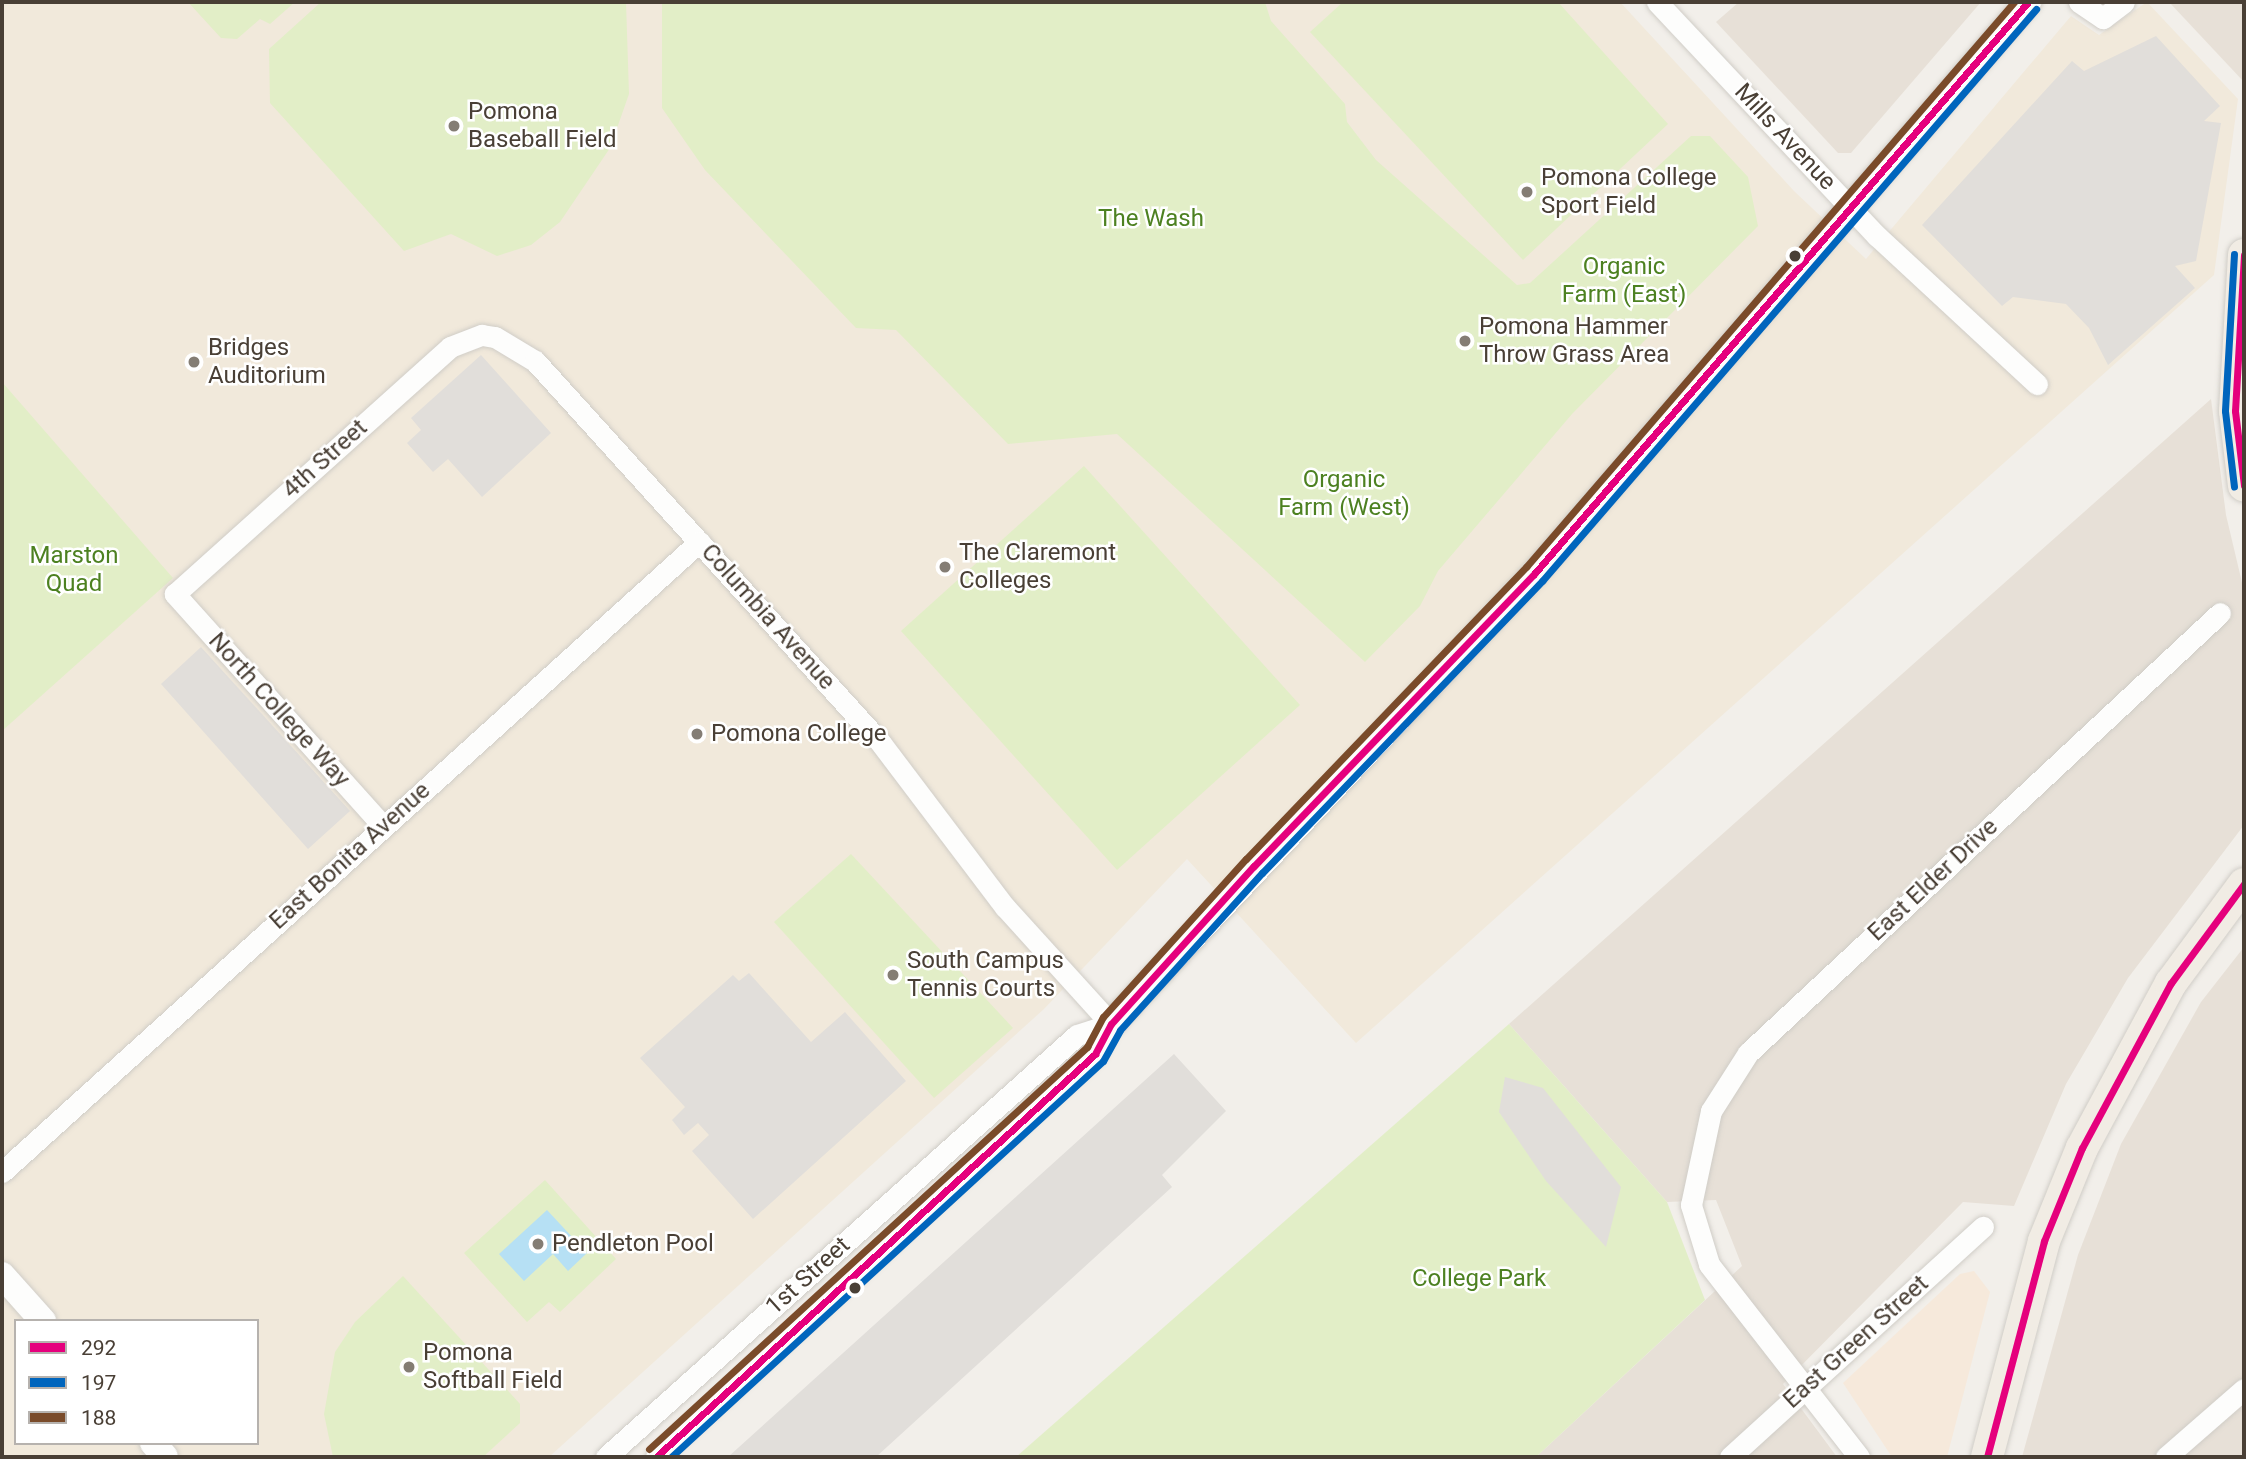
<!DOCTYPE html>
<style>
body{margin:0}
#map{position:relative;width:2246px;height:1459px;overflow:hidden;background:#f2efea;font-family:Roboto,sans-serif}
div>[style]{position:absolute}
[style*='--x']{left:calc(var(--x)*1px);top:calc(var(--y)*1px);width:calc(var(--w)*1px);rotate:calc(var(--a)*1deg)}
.residential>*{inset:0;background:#e7e0d7}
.commercial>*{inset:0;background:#f6e9db}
.education>*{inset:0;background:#f1e9db}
.green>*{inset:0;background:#e2eec7}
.parking>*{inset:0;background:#e1deda}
.water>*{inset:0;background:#b6e0f4}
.roads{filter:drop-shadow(0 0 2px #d0cdc7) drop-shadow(0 0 2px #d0cdc7)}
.minor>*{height:21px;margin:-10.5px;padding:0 10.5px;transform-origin:10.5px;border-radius:10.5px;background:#fdfdfc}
.tertiary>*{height:26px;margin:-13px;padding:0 13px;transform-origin:13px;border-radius:13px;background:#fdfdfc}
.primary>*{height:32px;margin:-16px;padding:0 16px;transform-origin:16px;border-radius:16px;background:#f1ece4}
.bus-1>*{height:7px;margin:-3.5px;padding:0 3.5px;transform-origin:3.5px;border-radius:3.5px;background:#e5007d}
.bus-2>*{height:7px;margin:-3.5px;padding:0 3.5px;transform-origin:3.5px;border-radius:3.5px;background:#0065bd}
.bus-3>*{height:7px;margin:-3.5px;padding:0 3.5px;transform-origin:3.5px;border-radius:3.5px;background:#7a4b2a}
.dots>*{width:19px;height:19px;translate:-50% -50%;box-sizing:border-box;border:4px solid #fff;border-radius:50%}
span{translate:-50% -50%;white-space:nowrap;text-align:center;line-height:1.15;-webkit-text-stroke:5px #fff;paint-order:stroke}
.poi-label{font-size:24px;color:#493f35}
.left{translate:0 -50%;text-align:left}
.street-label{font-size:24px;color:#493f35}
.park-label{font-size:24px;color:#4d8121}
.frame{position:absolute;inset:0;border:4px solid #493f35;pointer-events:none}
.legend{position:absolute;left:14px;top:1319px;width:245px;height:126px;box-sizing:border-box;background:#fff;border:2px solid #b6b2ae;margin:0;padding:9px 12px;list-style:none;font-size:21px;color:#493f35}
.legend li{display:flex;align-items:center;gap:14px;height:35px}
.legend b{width:35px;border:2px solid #b6b2ae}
</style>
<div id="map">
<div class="residential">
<i style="clip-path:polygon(1739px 2px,1981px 2px,1851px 153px,1838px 153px,1716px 22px)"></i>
<i style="clip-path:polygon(2169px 2px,2244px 2px,2244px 82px)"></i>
<i style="clip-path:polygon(2211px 399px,2226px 515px,2244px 591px,2244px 825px,2128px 978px,2066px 1084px,2014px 1206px,1963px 1202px,1783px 1384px,1837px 1457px,1536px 1457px,1742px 1266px,1716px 1200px,1667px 1202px,1509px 1024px)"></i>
<i style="clip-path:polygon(2244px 947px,2244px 1457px,2022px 1457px,2078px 1255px,2121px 1144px,2201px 1002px)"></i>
</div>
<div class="commercial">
<i style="clip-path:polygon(1974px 1271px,1990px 1292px,1947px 1457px,1892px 1457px,1843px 1383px,1960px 1274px)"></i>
</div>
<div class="education">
<i style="clip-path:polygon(evenodd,2px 2px,1620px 2px,1794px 191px,1866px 259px,2071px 16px,2099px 35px,2147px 2px,2238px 99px,2214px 275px,1356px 1043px,1187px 859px,1044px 1009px,549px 1457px,2px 1457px,2px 2px,16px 1321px,257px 1321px,257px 1443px,16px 1443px,16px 1321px)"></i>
</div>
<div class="green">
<i style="clip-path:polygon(188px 2px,295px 2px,270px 24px,260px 19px,237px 39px,221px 38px)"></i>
<i style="clip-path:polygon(321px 2px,626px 2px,629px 94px,610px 148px,560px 222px,531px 245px,497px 256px,451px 234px,404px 251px,270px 103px,269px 49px)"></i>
<i style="clip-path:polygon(662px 2px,1265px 2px,1271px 21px,1345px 104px,1347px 122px,1376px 160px,1517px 285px,1530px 283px,1691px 136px,1710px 136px,1748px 177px,1758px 226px,1572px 414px,1438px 571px,1420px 606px,1365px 662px,1117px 434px,1008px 444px,896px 330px,856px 328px,705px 170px,662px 108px)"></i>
<i style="clip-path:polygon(1343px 2px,1558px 2px,1668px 124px,1523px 260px,1310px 32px)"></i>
<i style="clip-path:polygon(2px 382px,173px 578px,2px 731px)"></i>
<i style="clip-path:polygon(1084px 466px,1300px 705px,1117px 870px,901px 631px)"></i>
<i style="clip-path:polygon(851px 854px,1013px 1028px,934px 1098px,774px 922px)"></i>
<i style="clip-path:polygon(1509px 1024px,1667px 1202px,1705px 1300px,1536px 1457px,1016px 1457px)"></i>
<i style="clip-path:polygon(545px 1180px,616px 1259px,560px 1312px,549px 1302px,527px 1322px,464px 1253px)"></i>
<i style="clip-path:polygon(403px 1276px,520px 1404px,520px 1423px,483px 1457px,333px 1457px,324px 1414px,335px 1352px,355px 1322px)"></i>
</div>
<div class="parking">
<i style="clip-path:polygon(2156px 36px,2220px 106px,2204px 121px,2221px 123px,2196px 261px,2175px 266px,2195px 288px,2108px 365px,2089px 328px,2066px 304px,2013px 297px,2002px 306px,1922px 225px,2072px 61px,2084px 71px)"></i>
<i style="clip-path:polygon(481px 355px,551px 433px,482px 497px,448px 459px,433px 472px,407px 443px,421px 430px,411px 418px)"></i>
<i style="clip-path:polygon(201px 647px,350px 811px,308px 849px,161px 684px)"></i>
<i style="clip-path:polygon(749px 973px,811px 1042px,845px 1012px,906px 1081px,753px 1219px,692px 1151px,709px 1135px,698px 1123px,684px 1135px,672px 1120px,685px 1107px,640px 1058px,733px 975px,739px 981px)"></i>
<i style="clip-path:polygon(1174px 1054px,1226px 1111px,1162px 1175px,1172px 1187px,876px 1457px,728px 1457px)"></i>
<i style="clip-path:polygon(1505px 1077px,1543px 1088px,1621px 1187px,1606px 1247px,1546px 1181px,1499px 1112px)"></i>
</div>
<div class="water">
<i style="clip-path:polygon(547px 1210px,587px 1253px,568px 1271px,553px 1254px,524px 1281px,499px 1254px)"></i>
</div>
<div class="roads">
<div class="minor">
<i style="--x:1657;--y:2;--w:321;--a:46.8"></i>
<i style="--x:1877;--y:236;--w:218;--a:42.8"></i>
<i style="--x:2079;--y:2;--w:29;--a:34"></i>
<i style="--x:2103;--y:18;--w:26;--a:-37"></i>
<i style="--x:383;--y:826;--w:312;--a:-131.9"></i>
<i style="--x:175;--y:594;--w:370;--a:-41.9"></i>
<i style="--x:450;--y:347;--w:34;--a:-21"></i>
<i style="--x:482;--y:335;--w:13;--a:9"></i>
<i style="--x:495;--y:337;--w:47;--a:31"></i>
<i style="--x:535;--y:361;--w:514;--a:47.84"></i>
<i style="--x:880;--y:742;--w:207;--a:52.9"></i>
<i style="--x:1005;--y:907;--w:158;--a:47.8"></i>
<i style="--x:2;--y:1172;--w:940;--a:-42.11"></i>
<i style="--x:606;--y:1457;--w:632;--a:-41.86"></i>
<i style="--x:1077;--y:1035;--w:36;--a:-18"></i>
<i style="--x:656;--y:1457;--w:596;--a:-42.55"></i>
<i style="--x:1095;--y:1054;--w:34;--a:-62"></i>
<i style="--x:1730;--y:1457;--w:342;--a:-42.3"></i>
<i style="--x:1859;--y:1457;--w:244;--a:-127.9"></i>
<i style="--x:1709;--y:1264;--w:62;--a:-107"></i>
<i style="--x:1691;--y:1205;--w:96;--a:-78"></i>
<i style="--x:1711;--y:1111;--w:69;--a:-57.5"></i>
<i style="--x:1748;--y:1053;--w:645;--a:-42.99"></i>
<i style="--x:2166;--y:1457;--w:103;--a:-41.1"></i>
</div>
<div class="tertiary">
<i style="--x:1111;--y:1024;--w:618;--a:-46.77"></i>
<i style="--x:1534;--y:574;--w:756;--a:-49.18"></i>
<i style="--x:2;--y:1275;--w:62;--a:48.3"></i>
<i style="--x:153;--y:1443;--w:18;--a:49"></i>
</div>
<div class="primary">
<i style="--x:2244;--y:255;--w:156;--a:93.3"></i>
<i style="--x:2235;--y:411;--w:75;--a:83.1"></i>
<i style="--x:1987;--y:1457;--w:223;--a:-75.2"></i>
<i style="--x:2044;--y:1241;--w:100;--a:-67.8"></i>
<i style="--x:2082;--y:1148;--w:187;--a:-61.7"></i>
<i style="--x:2171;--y:983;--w:123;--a:-53.6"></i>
</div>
</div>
<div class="bus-1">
<i style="--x:2244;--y:255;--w:156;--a:93.3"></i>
<i style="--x:2235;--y:411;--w:75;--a:83.1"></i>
<i style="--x:656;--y:1457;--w:596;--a:-42.55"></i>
<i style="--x:1095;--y:1054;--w:34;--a:-62"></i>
<i style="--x:1111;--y:1024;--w:213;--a:-47.9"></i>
<i style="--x:1254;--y:866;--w:405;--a:-46.2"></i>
<i style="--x:1534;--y:574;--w:756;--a:-49.18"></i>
<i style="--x:1987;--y:1457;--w:223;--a:-75.2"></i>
<i style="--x:2044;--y:1241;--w:100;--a:-67.8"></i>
<i style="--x:2082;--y:1148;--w:187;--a:-61.7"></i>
<i style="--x:2171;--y:983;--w:123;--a:-53.6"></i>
</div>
<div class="bus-2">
<i style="--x:2234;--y:254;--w:157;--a:93.3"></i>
<i style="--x:2225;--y:411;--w:76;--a:83.2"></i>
<i style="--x:671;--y:1457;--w:586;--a:-42.51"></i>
<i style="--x:1103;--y:1061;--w:35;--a:-61"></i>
<i style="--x:1120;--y:1030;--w:212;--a:-47.9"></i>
<i style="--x:1262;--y:873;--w:405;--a:-46.2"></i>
<i style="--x:1542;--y:581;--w:756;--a:-49.18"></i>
</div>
<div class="bus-3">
<i style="--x:649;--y:1449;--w:595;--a:-42.55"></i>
<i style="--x:1087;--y:1047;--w:34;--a:-62"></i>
<i style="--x:1103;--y:1017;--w:213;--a:-47.9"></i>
<i style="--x:1246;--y:859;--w:405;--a:-46.2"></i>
<i style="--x:1526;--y:567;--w:747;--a:-49.18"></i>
</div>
<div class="dots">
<i style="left:454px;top:126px;background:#847d74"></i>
<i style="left:1527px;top:192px;background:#847d74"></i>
<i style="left:1795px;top:256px;background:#493f35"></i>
<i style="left:1465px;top:341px;background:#847d74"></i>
<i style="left:194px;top:362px;background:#847d74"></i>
<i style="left:945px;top:567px;background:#847d74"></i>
<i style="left:697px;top:734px;background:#847d74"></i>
<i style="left:893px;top:975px;background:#847d74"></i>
<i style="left:538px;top:1244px;background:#847d74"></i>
<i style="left:855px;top:1288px;background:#493f35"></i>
<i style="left:409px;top:1367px;background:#847d74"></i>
</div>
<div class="poi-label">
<span class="left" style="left:468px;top:126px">Pomona<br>Baseball Field</span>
<span class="left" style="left:1541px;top:192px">Pomona College<br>Sport Field</span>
<span class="left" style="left:1479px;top:341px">Pomona Hammer<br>Throw Grass Area</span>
<span class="left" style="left:208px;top:362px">Bridges<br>Auditorium</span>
<span class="left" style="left:959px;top:567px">The Claremont<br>Colleges</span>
<span class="left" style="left:711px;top:734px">Pomona College</span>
<span class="left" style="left:907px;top:975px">South Campus<br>Tennis Courts</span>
<span class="left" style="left:552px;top:1244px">Pendleton Pool</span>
<span class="left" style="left:423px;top:1367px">Pomona<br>Softball Field</span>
</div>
<div class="street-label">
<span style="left:1785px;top:137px;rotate:47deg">Mills Avenue</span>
<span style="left:325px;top:459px;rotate:-42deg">4th Street</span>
<span style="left:768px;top:617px;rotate:48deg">Columbia Avenue</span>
<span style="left:279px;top:710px;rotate:48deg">North College Way</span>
<span style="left:350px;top:856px;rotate:-42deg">East Bonita Avenue</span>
<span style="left:1933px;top:880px;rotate:-43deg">East Elder Drive</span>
<span style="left:808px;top:1276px;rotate:-42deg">1st Street</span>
<span style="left:1856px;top:1342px;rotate:-42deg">East Green Street</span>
</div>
<div class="park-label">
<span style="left:1151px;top:219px">The Wash</span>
<span style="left:1624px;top:281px">Organic<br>Farm (East)</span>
<span style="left:1344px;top:494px">Organic<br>Farm (West)</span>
<span style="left:74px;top:570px">Marston<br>Quad</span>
<span style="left:1479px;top:1279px">College Park</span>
</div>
<div class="frame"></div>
<ul class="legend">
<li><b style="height:9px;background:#e5007d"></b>292</li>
<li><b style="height:9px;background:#0065bd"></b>197</li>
<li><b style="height:9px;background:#7a4b2a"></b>188</li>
</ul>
</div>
